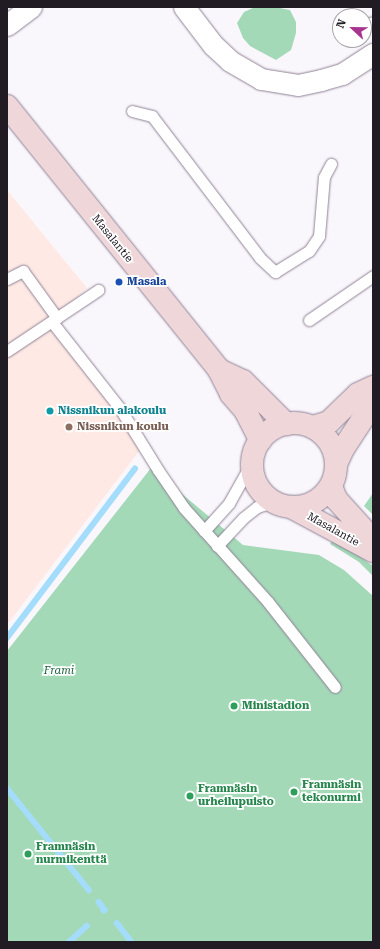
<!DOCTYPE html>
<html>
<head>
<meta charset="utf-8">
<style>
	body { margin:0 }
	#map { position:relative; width:380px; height:949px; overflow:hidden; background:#faf7fc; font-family:"Roboto Serif",serif }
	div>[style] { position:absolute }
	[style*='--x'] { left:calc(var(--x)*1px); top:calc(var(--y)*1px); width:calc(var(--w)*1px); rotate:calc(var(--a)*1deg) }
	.education>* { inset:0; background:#fee9e5 }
	.green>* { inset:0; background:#a4d9b8 }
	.stream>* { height:5.5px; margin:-2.75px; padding:0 2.75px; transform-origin:2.75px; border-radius:2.75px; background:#a4dcfb }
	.roads { filter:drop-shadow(0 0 1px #908297) drop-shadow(0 0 1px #908297) }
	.lane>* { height:11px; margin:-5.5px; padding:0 5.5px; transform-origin:5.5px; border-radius:5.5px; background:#fff }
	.street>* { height:21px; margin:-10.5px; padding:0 10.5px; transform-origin:10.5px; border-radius:10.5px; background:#fff }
	.secondary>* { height:22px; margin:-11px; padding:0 11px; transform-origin:11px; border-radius:11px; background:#efd6d9 }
	.secondary>.ring { margin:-11px; padding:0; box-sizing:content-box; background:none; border:22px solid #efd6d9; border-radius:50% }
	.dots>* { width:11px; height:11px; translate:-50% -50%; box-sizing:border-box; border:2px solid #fff; border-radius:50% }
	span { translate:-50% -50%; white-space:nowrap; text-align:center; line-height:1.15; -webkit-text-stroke:3.5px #fff; paint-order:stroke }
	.street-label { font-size:11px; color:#211b24 }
	.transit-label { font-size:11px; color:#164399; font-weight:700 }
	.left { translate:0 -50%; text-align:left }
	.culture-label { font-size:11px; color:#0d838f; font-weight:700 }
	.education-label { font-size:11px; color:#785e54; font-weight:700 }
	.park-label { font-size:11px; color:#206542; font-style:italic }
	.leisure-label { font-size:11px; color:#27864d; font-weight:700 }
	.frame { position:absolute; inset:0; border:8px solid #211b24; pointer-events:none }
	.north { position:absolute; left:332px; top:8px; width:40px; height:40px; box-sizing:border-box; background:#fff; border:1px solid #a6a4a7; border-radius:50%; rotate:292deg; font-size:11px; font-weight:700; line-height:16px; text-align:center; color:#211b24 }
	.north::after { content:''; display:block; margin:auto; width:14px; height:18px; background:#a7348e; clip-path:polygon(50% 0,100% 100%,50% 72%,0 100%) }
</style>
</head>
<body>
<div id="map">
	<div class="education">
		<div style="clip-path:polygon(7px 190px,87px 288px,52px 322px,143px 446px,7px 625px)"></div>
	</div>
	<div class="green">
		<div style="clip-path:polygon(255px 7px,275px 7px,290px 10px,296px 22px,296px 33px,291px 50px,276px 60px,250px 46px,243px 38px,237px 23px,244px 12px)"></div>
		<div style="clip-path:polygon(151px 468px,243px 545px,319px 555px,344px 570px,373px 596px,373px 942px,7px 942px,7px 651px)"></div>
		<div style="clip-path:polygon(373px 493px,373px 515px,364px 506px)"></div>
		<div style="clip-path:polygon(334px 538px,373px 566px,373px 576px,359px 562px,330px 544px)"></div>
	</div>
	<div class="stream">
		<div style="--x:7;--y:638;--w:212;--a:-52.9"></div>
		<div style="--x:7;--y:788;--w:131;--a:51.2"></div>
		<div style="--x:99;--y:902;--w:10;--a:53"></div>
		<div style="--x:105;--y:910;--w:1;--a:135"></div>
		<div style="--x:117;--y:923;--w:24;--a:52"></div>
		<div style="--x:69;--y:942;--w:24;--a:-42"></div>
	</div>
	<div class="roads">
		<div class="lane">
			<div style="--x:364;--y:25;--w:9;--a:-18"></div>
			<div style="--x:132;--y:111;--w:21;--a:14"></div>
			<div style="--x:152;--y:116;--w:178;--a:52.7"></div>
			<div style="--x:260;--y:258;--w:21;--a:43"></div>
			<div style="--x:275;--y:272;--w:40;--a:-32"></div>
			<div style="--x:309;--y:251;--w:18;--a:-56"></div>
			<div style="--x:319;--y:236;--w:59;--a:-85.2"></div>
			<div style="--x:324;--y:177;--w:15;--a:-62"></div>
			<div style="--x:7;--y:279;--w:18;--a:-27"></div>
			<div style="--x:23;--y:271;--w:58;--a:54.1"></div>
			<div style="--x:309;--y:320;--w:78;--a:-34.5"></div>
			<div style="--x:52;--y:322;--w:108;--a:51.8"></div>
			<div style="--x:119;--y:407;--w:74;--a:58.2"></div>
			<div style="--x:158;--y:470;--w:46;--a:55.6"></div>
			<div style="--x:184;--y:508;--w:126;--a:48.2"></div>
			<div style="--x:268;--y:602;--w:108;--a:51.8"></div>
			<div style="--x:7;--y:351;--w:110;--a:-33.8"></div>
			<div style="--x:204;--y:531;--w:38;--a:-48"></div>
			<div style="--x:229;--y:503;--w:47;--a:-60.7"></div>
			<div style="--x:217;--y:546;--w:38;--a:-47"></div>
			<div style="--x:243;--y:518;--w:18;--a:-38"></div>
			<div style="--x:257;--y:507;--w:16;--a:-18"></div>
		</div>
		<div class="street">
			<div style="--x:184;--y:7;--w:48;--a:52.7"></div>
			<div style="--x:213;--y:45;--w:23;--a:43"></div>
			<div style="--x:230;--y:61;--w:36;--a:30"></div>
			<div style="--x:261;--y:79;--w:37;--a:9"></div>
			<div style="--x:298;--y:85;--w:24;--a:-12"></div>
			<div style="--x:321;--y:80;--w:22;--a:-16"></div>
			<div style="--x:342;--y:74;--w:37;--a:-33"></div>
			<div style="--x:7;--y:25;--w:30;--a:-37"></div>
		</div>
		<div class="secondary">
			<div style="--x:7;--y:106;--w:339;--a:51.2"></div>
			<div style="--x:219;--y:370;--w:27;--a:63"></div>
			<div style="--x:231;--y:394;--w:21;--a:49"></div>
			<div style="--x:245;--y:410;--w:34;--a:63"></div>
			<div style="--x:219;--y:370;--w:26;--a:25"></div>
			<div style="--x:243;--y:381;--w:61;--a:45"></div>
			<div class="ring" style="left:252px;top:423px;width:62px;height:62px"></div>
			<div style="--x:313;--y:427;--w:17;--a:-17"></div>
			<div style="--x:329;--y:422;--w:40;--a:-44"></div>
			<div style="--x:358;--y:394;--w:17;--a:-25"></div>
			<div style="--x:336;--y:464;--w:17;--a:-65"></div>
			<div style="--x:343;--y:449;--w:55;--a:-56.9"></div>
			<div style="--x:331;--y:486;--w:14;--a:69"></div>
			<div style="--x:336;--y:499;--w:55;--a:47.9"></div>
			<div style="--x:293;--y:508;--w:91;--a:28.3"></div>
		</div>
	</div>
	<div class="dots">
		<div style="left:119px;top:282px;background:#1a4fb4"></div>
		<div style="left:50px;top:411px;background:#0f9aa8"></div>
		<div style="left:69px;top:427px;background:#8d6e63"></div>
		<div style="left:234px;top:706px;background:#2e9e5b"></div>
		<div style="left:294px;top:792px;background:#2e9e5b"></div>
		<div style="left:190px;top:796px;background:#2e9e5b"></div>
		<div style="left:28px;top:854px;background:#2e9e5b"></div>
	</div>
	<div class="street-label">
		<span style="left:112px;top:239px;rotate:51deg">Masalantie</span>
		<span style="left:333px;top:530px;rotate:29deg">Masalantie</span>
	</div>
	<div class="transit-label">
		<span class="left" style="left:127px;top:282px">Masala</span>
	</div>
	<div class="culture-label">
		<span class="left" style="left:58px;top:411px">Nissnikun alakoulu</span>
	</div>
	<div class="education-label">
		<span class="left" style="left:77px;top:427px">Nissnikun koulu</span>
	</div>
	<div class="park-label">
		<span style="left:59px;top:671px">Frami</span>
	</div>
	<div class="leisure-label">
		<span class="left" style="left:242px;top:706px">Ministadion</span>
		<span class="left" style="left:302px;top:792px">Framnäsin<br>tekonurmi</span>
		<span class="left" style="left:198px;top:796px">Framnäsin<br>urheilupuisto</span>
		<span class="left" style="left:36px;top:854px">Framnäsin<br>nurmikenttä</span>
	</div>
	<div class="frame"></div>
	<div class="north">N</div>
</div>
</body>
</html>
